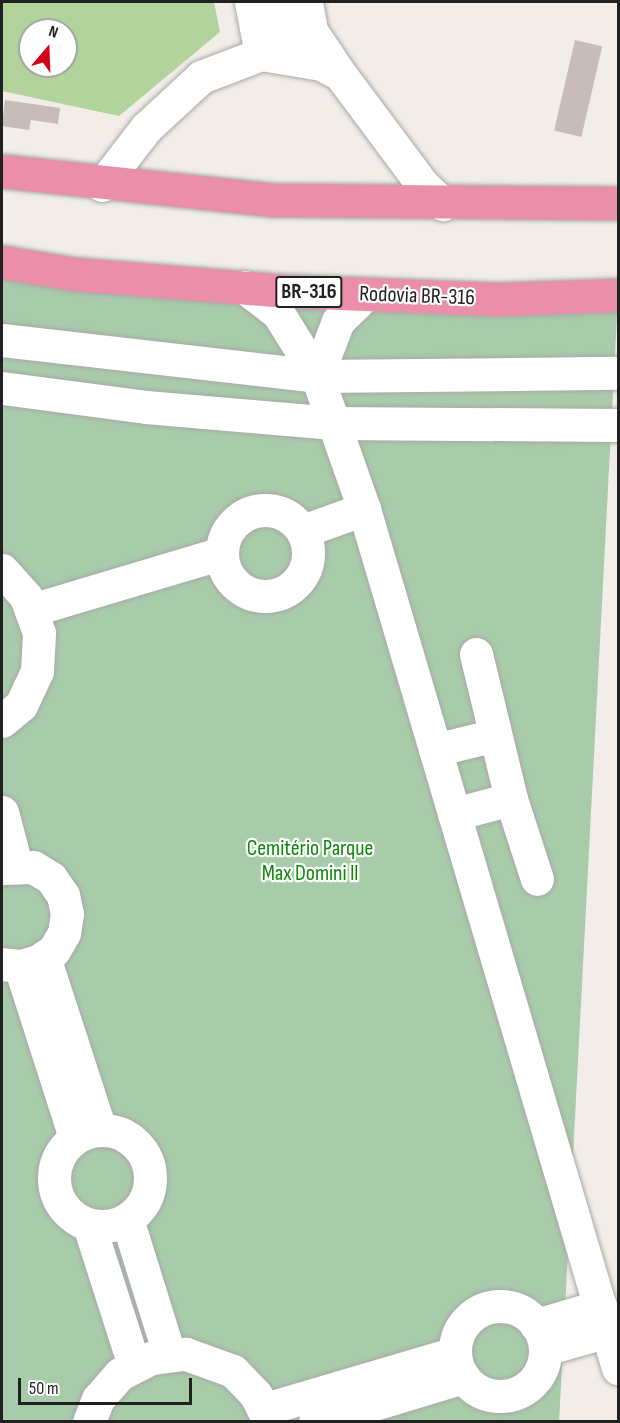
<!DOCTYPE html>
<html>
<head>
<meta charset="utf-8">
<style>
	body { margin:0 }
	#map { position:relative; width:620px; height:1423px; overflow:hidden; background:#f2ede8; font-family:"Sofia Sans Condensed",sans-serif }
	div>[style] { position:absolute }
	[style*='--x'] { left:calc(var(--x)*1px); top:calc(var(--y)*1px); width:calc(var(--w)*1px); rotate:calc(var(--a)*1deg) }
	.forest>* { inset:0; background:#b2d39b }
	.cemetery>* { inset:0; background:#a8cca9; transform-origin:0 0 }
	.building>* { inset:0; background:#c7bcb7; transform-origin:0 0 }
	.roads { filter:drop-shadow(0 0 2px #a8a8a8) drop-shadow(0 0 2px #a8a8a8) }
	.minor>* { height:33px; margin:-16.5px; padding:0 16.5px; transform-origin:16.5px; border-radius:16.5px; background:#fff }
	.minor>.ring { margin:-16.5px; padding:0; box-sizing:content-box; background:none; border:33px solid #fff; border-radius:50% }
	.highway>* { height:33px; margin:-16.5px; padding:0 16.5px; transform-origin:16.5px; border-radius:16.5px; background:#eb8eaa }
	span { translate:-50% -50%; white-space:nowrap; text-align:center; line-height:1.15; -webkit-text-stroke:4.5px #fff; paint-order:stroke }
	.shield-label span { padding:2px 4px; background:#fff; border:2px solid; border-radius:4px; -webkit-text-stroke-width:0 }
	.shield-label { font-size:21px; color:#212121; font-weight:700 }
	.street-label { font-size:22px; color:#212121 }
	.park-label { font-size:22px; color:#0b8807 }
	.frame { position:absolute; inset:0; border:3px solid #212121; pointer-events:none }
	.north { position:absolute; left:18px; top:18px; width:60px; height:60px; box-sizing:border-box; background:#fff; border:2px solid #a6a6a6; border-radius:50%; rotate:19deg; font-size:16px; font-weight:700; line-height:24px; text-align:center; color:#212121 }
	.north::after { content:''; display:block; margin:auto; width:21px; height:27px; background:#d30018; clip-path:polygon(50% 0,100% 100%,50% 72%,0 100%) }
	.scale { position:absolute; left:18px; top:1378px; width:174px; height:27px; box-sizing:border-box; border:3px solid #212121; border-top:0; padding-left:8px; font-size:18px; line-height:21px; white-space:nowrap; color:#212121; -webkit-text-stroke:4px #fff; paint-order:stroke }
</style>
</head>
<body>
<div id="map">
	<div class="forest">
		<div style="clip-path:polygon(evenodd,2px 2px,214px 2px,220px 32px,119px 116px,2px 91px,2px 2px,30px 30px,66px 30px,66px 66px,30px 66px,30px 30px)"></div>
	</div>
	<div class="cemetery">
		<div style="left:2px;top:262px;width:617px;height:1159px;rotate:3deg"></div>
	</div>
	<div class="building">
		<div style="left:575px;top:40px;width:28px;height:93px;rotate:13deg"></div>
		<div style="clip-path:polygon(5px 100px,60px 108px,58px 124px,31px 120px,29px 130px,2px 126px)"></div>
	</div>
	<div class="roads">
		<div class="minor">
			<div style="--x:251;--y:2;--w:53;--a:79.1"></div>
			<div style="--x:279;--y:2;--w:56;--a:80.7"></div>
			<div style="--x:306;--y:2;--w:29;--a:80"></div>
			<div style="--x:311;--y:31;--w:52;--a:56"></div>
			<div style="--x:102;--y:185;--w:72;--a:-52.3"></div>
			<div style="--x:146;--y:128;--w:75;--a:-42.8"></div>
			<div style="--x:201;--y:77;--w:64;--a:-21"></div>
			<div style="--x:261;--y:54;--w:61;--a:9.5"></div>
			<div style="--x:321;--y:64;--w:21;--a:28"></div>
			<div style="--x:340;--y:74;--w:137;--a:53.3"></div>
			<div style="--x:422;--y:184;--w:29;--a:44"></div>
			<div style="--x:244;--y:287;--w:43;--a:37.4"></div>
			<div style="--x:278;--y:313;--w:74;--a:58.2"></div>
			<div style="--x:366;--y:294;--w:39;--a:136"></div>
			<div style="--x:338;--y:321;--w:59;--a:110.9"></div>
			<div style="--x:317;--y:376;--w:141;--a:70.5"></div>
			<div style="--x:364;--y:509;--w:896;--a:73.53"></div>
			<div style="--x:2;--y:340;--w:317;--a:6.5"></div>
			<div style="--x:317;--y:376;--w:301;--a:-0.6"></div>
			<div style="--x:2;--y:388;--w:145;--a:7.5"></div>
			<div style="--x:146;--y:407;--w:188;--a:4.9"></div>
			<div style="--x:333;--y:423;--w:285;--a:0.4"></div>
			<div class="ring" style="left:222px;top:510px;width:53px;height:53px"></div>
			<div style="--x:303;--y:531;--w:65;--a:-19.8"></div>
			<div style="--x:2;--y:570;--w:36;--a:48"></div>
			<div style="--x:26;--y:597;--w:38;--a:70"></div>
			<div style="--x:39;--y:633;--w:38;--a:93"></div>
			<div style="--x:37;--y:671;--w:38;--a:115"></div>
			<div style="--x:21;--y:705;--w:25;--a:140"></div>
			<div style="--x:31;--y:610;--w:199;--a:-16.6"></div>
			<div style="--x:476;--y:654;--w:149;--a:76.4"></div>
			<div style="--x:511;--y:799;--w:84;--a:72"></div>
			<div style="--x:435;--y:750;--w:62;--a:-14"></div>
			<div style="--x:2;--y:812;--w:55;--a:75.2"></div>
			<div style="--x:454;--y:814;--w:59;--a:-14.7"></div>
			<div style="--x:2;--y:868;--w:31;--a:-2"></div>
			<div style="--x:33;--y:867;--w:21;--a:31"></div>
			<div style="--x:51;--y:878;--w:21;--a:55"></div>
			<div style="--x:63;--y:895;--w:19;--a:78"></div>
			<div style="--x:67;--y:914;--w:19;--a:99"></div>
			<div style="--x:64;--y:933;--w:20;--a:120"></div>
			<div style="--x:54;--y:950;--w:19;--a:145"></div>
			<div style="--x:38;--y:961;--w:19;--a:164"></div>
			<div style="--x:20;--y:966;--w:18;--a:-174"></div>
			<div style="--x:44;--y:957;--w:181;--a:72"></div>
			<div style="--x:20;--y:966;--w:180;--a:72.2"></div>
			<div class="ring" style="left:54px;top:1130px;width:63px;height:63px"></div>
			<div style="--x:127;--y:1219;--w:141;--a:72.7"></div>
			<div style="--x:89;--y:1225;--w:147;--a:72.2"></div>
			<div class="ring" style="left:455px;top:1306px;width:57px;height:57px"></div>
			<div style="--x:536;--y:1325;--w:67;--a:-16.5"></div>
			<div style="--x:545;--y:1349;--w:65;--a:-16.2"></div>
			<div style="--x:265;--y:1409;--w:198;--a:-16.4"></div>
			<div style="--x:89;--y:1422;--w:25;--a:-69"></div>
			<div style="--x:98;--y:1399;--w:33;--a:-49"></div>
			<div style="--x:120;--y:1374;--w:35;--a:-27"></div>
			<div style="--x:151;--y:1358;--w:35;--a:-7"></div>
			<div style="--x:186;--y:1354;--w:50;--a:19.9"></div>
			<div style="--x:233;--y:1371;--w:33;--a:46"></div>
			<div style="--x:256;--y:1395;--w:30;--a:64"></div>
			<div style="--x:315;--y:1422;--w:155;--a:-16.9"></div>
		</div>
		<div class="highway">
			<div style="--x:2;--y:171;--w:272;--a:6.1"></div>
			<div style="--x:272;--y:200;--w:346;--a:0.5"></div>
			<div style="--x:2;--y:262;--w:73;--a:9.5"></div>
			<div style="--x:74;--y:274;--w:214;--a:4.6"></div>
			<div style="--x:287;--y:291;--w:213;--a:2.2"></div>
			<div style="--x:500;--y:299;--w:118;--a:-1.9"></div>
		</div>
	</div>
	<div class="shield-label">
		<span style="left:309px;top:292px">BR-316</span>
	</div>
	<div class="street-label">
		<span style="left:417px;top:296px;rotate:2deg">Rodovia BR-316</span>
	</div>
	<div class="park-label">
		<span style="left:310px;top:861px">Cemitério Parque<br>Max Domini ll</span>
	</div>
	<div class="frame"></div>
	<div class="north">N</div>
	<div class="scale">50 m</div>
</div>
</body>
</html>
